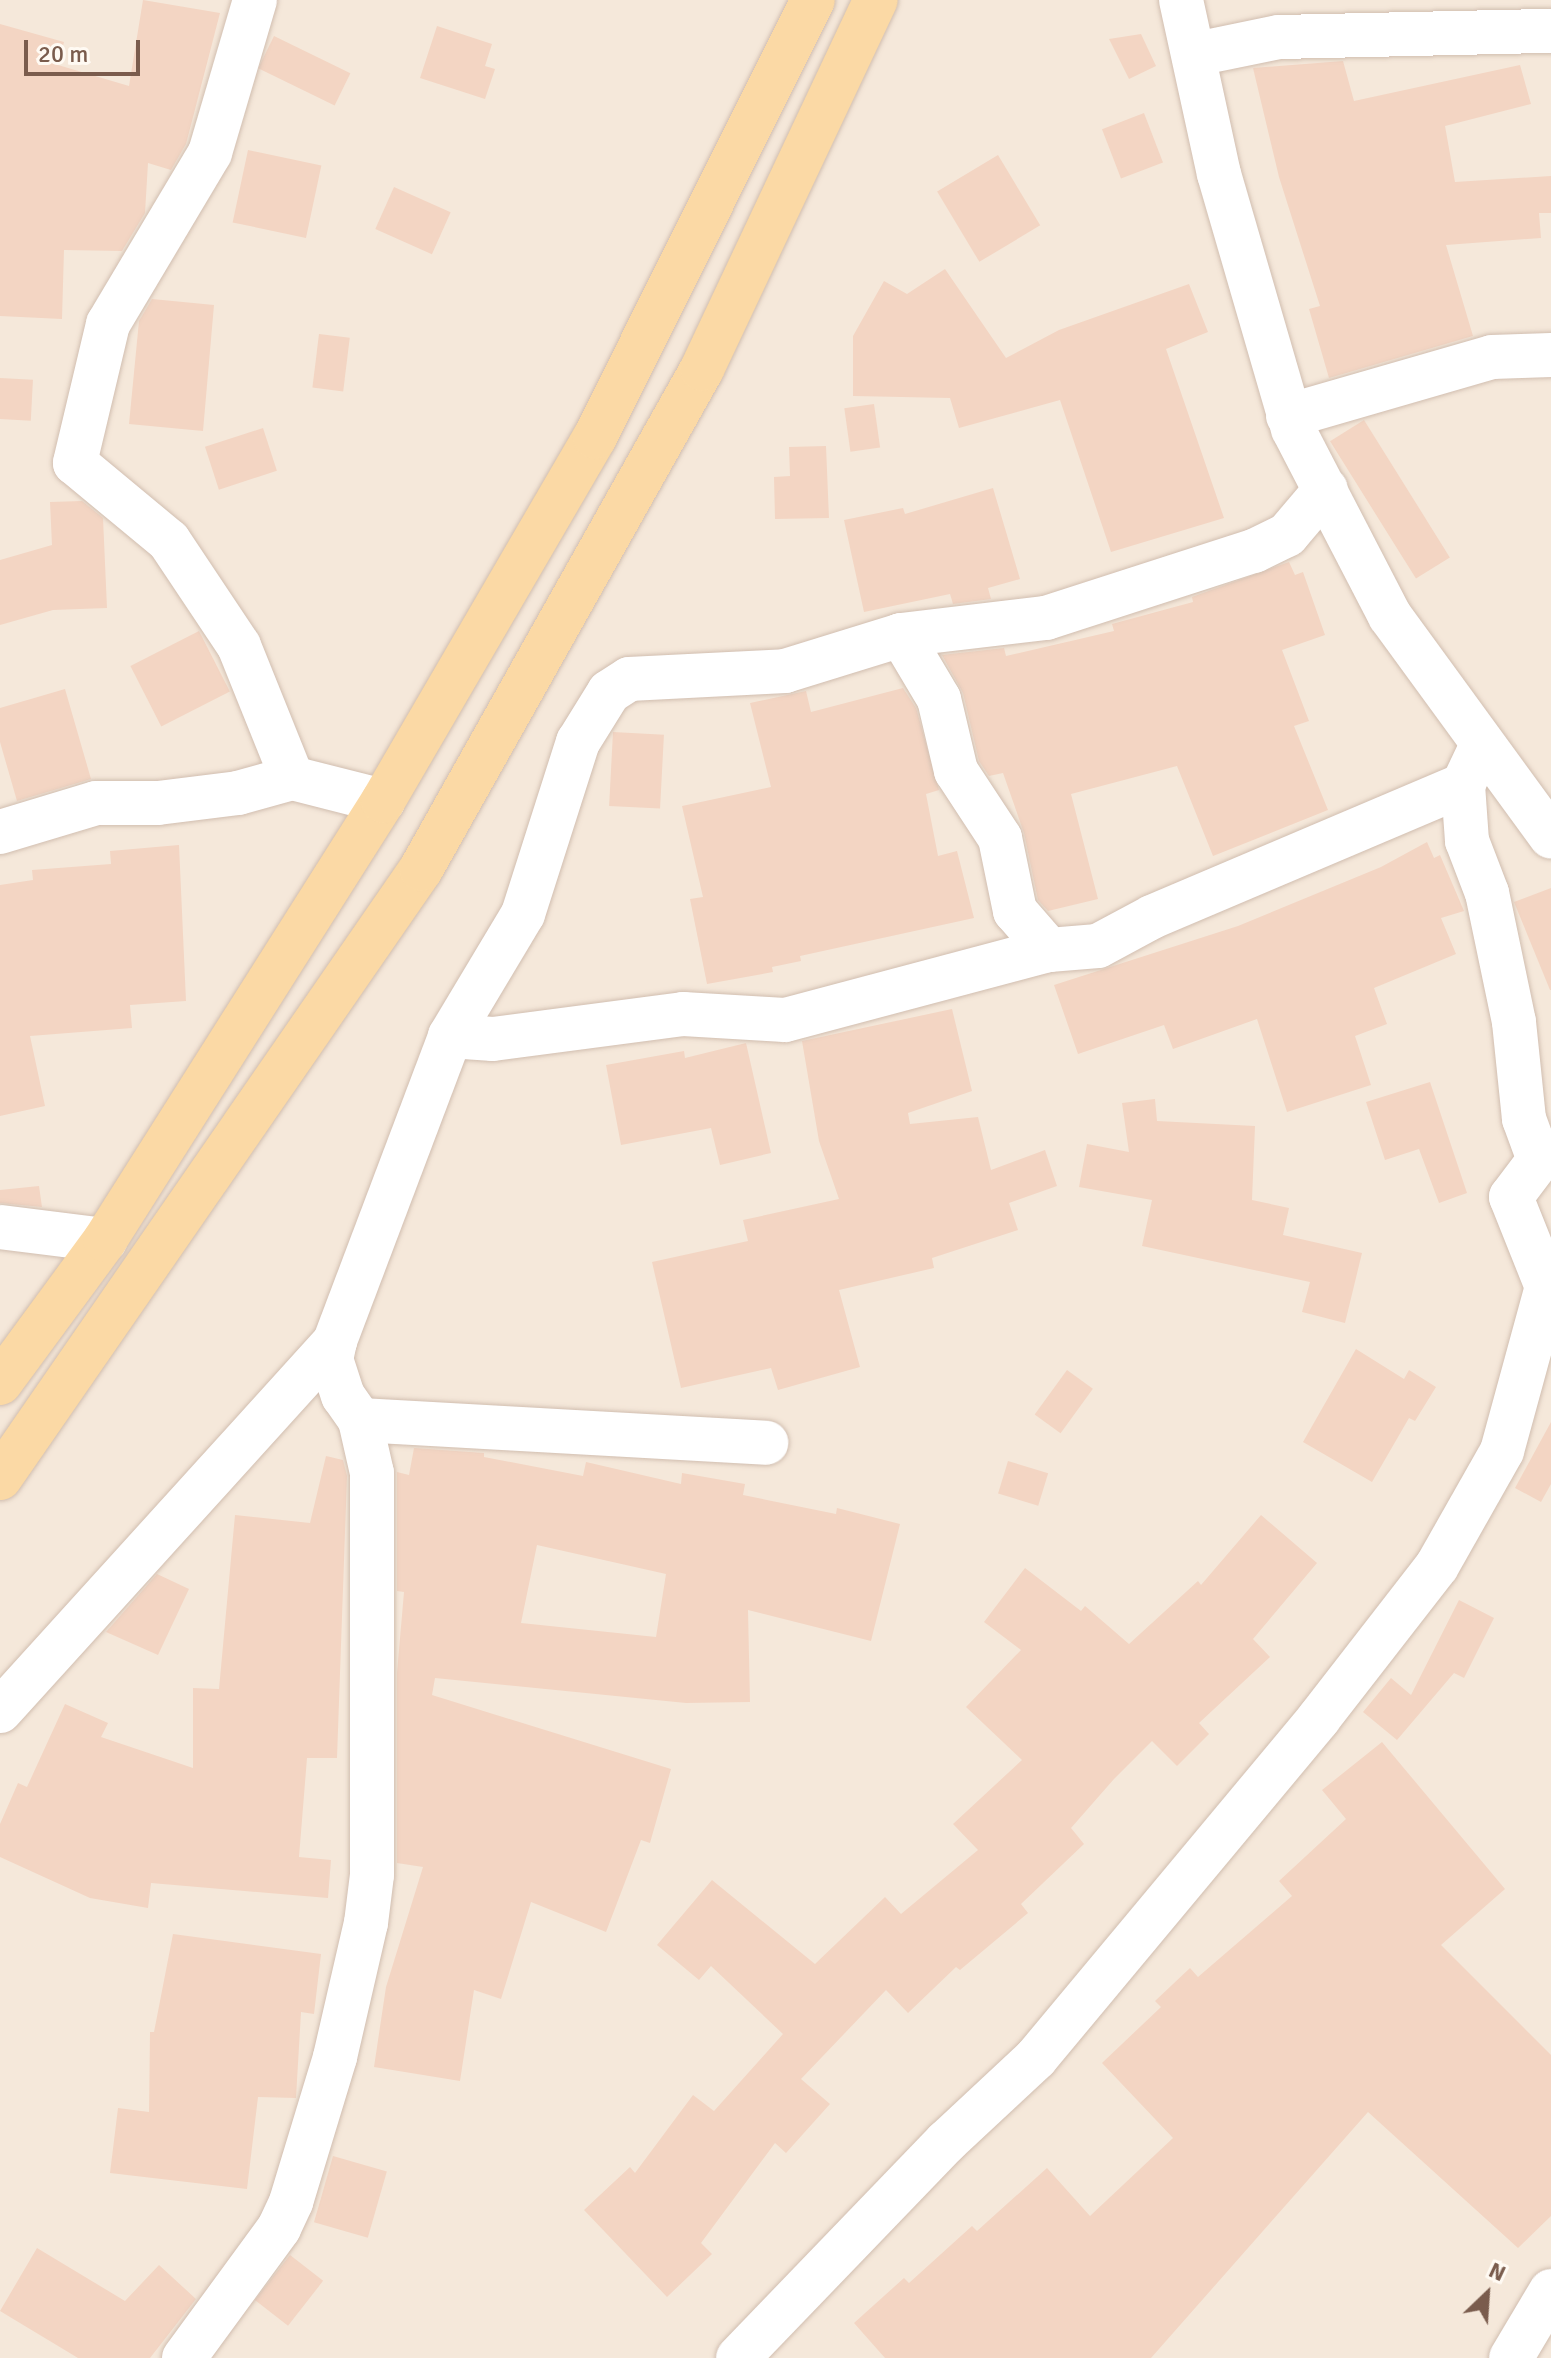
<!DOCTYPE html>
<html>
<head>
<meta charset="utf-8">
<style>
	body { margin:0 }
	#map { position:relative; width:1551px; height:2358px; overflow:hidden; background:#fdf6ec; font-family:Signika,sans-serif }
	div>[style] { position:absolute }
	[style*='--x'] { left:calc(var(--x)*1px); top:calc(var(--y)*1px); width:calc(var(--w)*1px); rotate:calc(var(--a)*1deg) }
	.residential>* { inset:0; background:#f5e8da; transform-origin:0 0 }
	.building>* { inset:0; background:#f3d5c3; transform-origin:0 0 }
	.roads { filter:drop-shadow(0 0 2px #d1beb0) drop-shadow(0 0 2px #d1beb0) }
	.minor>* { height:44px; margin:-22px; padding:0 22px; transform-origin:22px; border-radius:22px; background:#fff }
	.major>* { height:44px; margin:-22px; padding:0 22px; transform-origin:22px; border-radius:22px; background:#fbd9a5 }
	span { translate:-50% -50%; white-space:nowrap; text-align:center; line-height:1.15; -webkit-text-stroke:8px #fffaf3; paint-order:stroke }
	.north { position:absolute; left:1447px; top:2254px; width:80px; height:80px; -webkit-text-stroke:6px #fffaf3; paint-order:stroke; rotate:25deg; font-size:22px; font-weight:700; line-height:32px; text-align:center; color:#7a5c4d }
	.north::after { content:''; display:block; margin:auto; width:28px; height:36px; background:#7a5c4d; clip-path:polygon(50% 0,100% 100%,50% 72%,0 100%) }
	.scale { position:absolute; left:24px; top:40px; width:116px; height:36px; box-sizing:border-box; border:4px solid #7a5c4d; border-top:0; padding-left:10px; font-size:24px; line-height:28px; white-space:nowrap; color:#7a5c4d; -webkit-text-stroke:6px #fffaf3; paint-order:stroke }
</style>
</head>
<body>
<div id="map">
	<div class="residential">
		<div style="left:0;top:0;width:1551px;height:2358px"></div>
	</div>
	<div class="building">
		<div style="clip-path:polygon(143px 0,220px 13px,186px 144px,171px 170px,148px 163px,145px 213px,122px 251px,64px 250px,62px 319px,0 316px,0 24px,64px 42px,58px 65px,129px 86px)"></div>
		<div style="clip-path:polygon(437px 26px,492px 44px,485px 66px,495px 69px,485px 99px,420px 78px)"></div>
		<div style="clip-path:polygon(1141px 34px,1156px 66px,1129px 79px,1109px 39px)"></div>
		<div style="left:274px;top:36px;width:85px;height:36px;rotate:26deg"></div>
		<div style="clip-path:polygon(1343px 61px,1354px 101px,1520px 65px,1531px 104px,1445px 126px,1455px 182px,1551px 176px,1551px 213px,1539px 213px,1541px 238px,1446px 245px,1473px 336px,1329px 378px,1309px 309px,1320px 306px,1279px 177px,1253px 68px)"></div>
		<div style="left:1144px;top:113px;width:53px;height:45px;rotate:69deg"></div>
		<div style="left:248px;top:150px;width:75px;height:74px;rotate:12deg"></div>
		<div style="left:998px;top:155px;width:82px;height:71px;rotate:59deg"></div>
		<div style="left:394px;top:187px;width:62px;height:46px;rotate:24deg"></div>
		<div style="clip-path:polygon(945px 269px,1006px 358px,1059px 330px,1189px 284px,1208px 332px,1166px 349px,1224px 518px,1111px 552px,1060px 400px,959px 428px,950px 398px,853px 396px,853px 336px,884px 281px,907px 294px)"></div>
		<div style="clip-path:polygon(152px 299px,214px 305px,203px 431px,129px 424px,139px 321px)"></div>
		<div style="left:319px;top:334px;width:31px;height:54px;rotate:7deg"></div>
		<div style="left:0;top:378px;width:33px;height:41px;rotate:3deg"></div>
		<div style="left:874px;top:404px;width:44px;height:30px;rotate:82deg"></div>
		<div style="left:1364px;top:420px;width:162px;height:40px;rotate:58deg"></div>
		<div style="left:263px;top:428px;width:45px;height:61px;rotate:72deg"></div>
		<div style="clip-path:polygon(826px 446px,829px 518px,775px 519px,774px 477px,790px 476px,789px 447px)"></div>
		<div style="clip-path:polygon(993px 488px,1020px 579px,988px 588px,991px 599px,953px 604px,950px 594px,864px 612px,844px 520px,903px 508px,905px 514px)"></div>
		<div style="clip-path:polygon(82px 501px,103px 518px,107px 608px,53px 610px,0 625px,0 560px,52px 545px,50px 502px)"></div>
		<div style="clip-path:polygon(1289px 562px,1295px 575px,1303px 572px,1325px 635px,1282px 650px,1309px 721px,1294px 726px,1328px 810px,1213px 856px,1177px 766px,1071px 794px,1098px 899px,1048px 911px,1038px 900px,1024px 833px,1003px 773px,989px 776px,979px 761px,963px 693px,942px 655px,1004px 648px,1006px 656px,1114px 631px,1112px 624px,1193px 602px,1192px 597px)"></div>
		<div style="left:199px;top:631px;width:68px;height:77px;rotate:63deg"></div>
		<div style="clip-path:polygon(903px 688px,916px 708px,939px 790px,926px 794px,938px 856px,957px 851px,974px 918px,800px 956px,801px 961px,772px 967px,773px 972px,707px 984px,690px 899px,703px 897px,682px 806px,771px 787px,750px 703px,806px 691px,811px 712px)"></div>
		<div style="clip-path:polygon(65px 689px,91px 779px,17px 801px,0 742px,0 708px)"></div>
		<div style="left:613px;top:732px;width:51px;height:74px;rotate:3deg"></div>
		<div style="clip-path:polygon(1427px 842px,1434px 858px,1440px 855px,1464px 911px,1441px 918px,1456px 954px,1374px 988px,1387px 1024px,1355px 1036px,1371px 1085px,1287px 1112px,1257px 1019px,1173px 1049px,1164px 1025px,1078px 1054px,1054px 985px,1238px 926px,1381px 867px)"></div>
		<div style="clip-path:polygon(179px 845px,186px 1001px,130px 1005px,132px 1028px,30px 1036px,45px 1106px,0 1116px,0 885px,33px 880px,32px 870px,111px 864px,110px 851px)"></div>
		<div style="clip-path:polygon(1551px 888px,1551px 990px,1550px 990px,1514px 902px)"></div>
		<div style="clip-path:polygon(952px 1009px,972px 1091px,908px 1113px,910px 1124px,978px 1117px,991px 1170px,1045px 1150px,1057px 1186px,1009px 1203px,1018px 1230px,932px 1258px,934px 1268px,839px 1290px,860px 1367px,778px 1390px,771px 1368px,681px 1388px,652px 1262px,748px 1241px,743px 1220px,839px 1199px,819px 1141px,802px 1041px)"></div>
		<div style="clip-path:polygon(746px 1043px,771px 1153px,720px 1165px,711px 1128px,621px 1145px,606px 1065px,684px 1051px,685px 1058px)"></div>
		<div style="clip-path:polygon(1430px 1082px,1467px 1193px,1439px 1203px,1419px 1149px,1385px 1160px,1366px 1102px)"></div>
		<div style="clip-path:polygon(1155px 1099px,1157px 1121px,1255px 1126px,1252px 1200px,1289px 1208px,1283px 1235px,1362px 1253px,1345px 1323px,1302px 1312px,1310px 1282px,1142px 1246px,1152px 1200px,1079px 1187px,1087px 1144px,1129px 1152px,1122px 1103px)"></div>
		<div style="clip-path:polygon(39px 1186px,42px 1207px,0 1203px,0 1190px)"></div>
		<div style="clip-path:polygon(1356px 1349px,1404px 1379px,1409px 1370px,1436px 1387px,1415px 1421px,1409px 1418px,1372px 1482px,1303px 1442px)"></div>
		<div style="left:1067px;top:1370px;width:32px;height:55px;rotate:36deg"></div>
		<div style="clip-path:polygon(1551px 1422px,1551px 1484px,1541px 1502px,1515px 1488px)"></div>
		<div style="clip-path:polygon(evenodd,414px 1448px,484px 1453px,484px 1457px,583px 1476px,586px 1462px,681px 1484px,682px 1473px,745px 1484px,743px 1495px,836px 1514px,837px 1508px,900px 1524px,871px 1641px,748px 1610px,750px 1702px,686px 1703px,435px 1678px,432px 1695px,671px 1769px,650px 1843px,641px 1840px,606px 1932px,531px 1902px,501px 1999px,474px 1990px,460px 2081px,374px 2067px,386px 1987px,423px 1867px,397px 1863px,397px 1673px,404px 1592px,397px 1591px,397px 1472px,409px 1475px,414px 1448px,537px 1545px,666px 1574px,656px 1637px,521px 1623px,537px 1545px)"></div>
		<div style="clip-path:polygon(326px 1456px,343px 1460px,347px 1476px,337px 1758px,307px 1758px,299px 1857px,331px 1860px,328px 1898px,151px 1883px,148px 1908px,90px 1898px,0 1857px,0 1824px,18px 1783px,27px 1787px,65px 1704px,108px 1723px,101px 1737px,193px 1768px,193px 1688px,219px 1689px,235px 1515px,310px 1523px)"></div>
		<div style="left:1008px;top:1461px;width:42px;height:34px;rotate:17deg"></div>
		<div style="clip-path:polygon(1261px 1515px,1317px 1563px,1253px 1639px,1270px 1657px,1199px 1723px,1209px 1734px,1177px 1766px,1152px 1741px,1114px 1779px,1071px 1828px,1084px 1844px,1021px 1904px,1028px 1913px,960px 1970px,956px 1967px,908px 2013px,886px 1990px,801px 2079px,830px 2104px,786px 2153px,775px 2143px,701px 2243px,712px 2254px,667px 2297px,584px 2210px,630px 2167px,635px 2173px,693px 2095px,714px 2111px,783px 2034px,711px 1966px,699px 1980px,657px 1945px,712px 1880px,815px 1964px,885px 1897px,901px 1914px,978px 1850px,953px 1824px,1022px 1760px,966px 1707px,1021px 1650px,984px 1622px,1025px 1568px,1081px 1611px,1085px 1606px,1129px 1644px,1198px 1581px,1201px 1585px)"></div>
		<div style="clip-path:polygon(157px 1574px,189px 1589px,158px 1655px,106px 1632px)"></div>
		<div style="clip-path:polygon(1459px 1600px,1494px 1618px,1464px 1678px,1454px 1673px,1397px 1740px,1363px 1712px,1391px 1678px,1411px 1695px)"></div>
		<div style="clip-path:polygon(1382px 1742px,1505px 1889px,1441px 1945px,1551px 2055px,1551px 2216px,1518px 2248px,1368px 2112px,1151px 2358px,885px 2358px,854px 2323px,904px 2278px,909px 2283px,972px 2226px,977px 2231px,1047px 2168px,1090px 2216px,1173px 2138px,1102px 2063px,1161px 2007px,1155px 2001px,1190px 1968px,1198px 1977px,1292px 1896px,1279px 1881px,1346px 1819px,1322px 1790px)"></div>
		<div style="clip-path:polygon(173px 1934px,321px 1954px,314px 2014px,301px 2012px,296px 2098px,258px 2097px,247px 2189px,110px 2173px,118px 2108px,149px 2112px,150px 2032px,154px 2032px)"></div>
		<div style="left:333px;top:2156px;width:56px;height:69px;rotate:16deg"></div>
		<div style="clip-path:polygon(37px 2248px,125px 2301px,159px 2265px,196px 2299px,150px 2358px,78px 2358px,0 2311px)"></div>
		<div style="left:290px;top:2255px;width:42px;height:57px;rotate:38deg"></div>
	</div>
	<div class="roads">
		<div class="minor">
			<div style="--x:255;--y:0;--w:159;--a:106.4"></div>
			<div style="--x:210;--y:153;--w:199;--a:120.8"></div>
			<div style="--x:108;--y:324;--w:143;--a:103.4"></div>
			<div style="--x:75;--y:463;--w:122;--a:39.7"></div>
			<div style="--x:169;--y:541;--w:126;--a:56.3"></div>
			<div style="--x:239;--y:646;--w:142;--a:68.1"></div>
			<div style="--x:1181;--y:0;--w:178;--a:77.7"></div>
			<div style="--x:1219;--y:174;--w:266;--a:73.8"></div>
			<div style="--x:1293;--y:429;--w:211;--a:62.6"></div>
			<div style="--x:1390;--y:616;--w:273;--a:53.9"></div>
			<div style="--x:1196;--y:54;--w:85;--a:-11.6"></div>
			<div style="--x:1279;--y:37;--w:272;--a:-1.3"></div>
			<div style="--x:1288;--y:416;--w:212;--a:-16.1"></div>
			<div style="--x:1492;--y:357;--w:59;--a:-1.9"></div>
			<div style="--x:901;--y:635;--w:74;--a:59.3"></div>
			<div style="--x:939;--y:699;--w:74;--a:76.7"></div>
			<div style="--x:956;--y:771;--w:80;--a:56.7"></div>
			<div style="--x:1000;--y:838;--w:75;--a:78.4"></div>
			<div style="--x:1015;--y:911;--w:52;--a:48.9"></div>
			<div style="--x:1049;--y:950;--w:49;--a:-4.7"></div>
			<div style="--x:1098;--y:946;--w:61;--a:-28.2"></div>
			<div style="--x:1152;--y:917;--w:338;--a:-23"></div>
			<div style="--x:0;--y:832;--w:100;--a:-16.8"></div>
			<div style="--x:96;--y:803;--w:62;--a:0"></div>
			<div style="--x:158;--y:803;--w:81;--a:-7.1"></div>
			<div style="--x:238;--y:793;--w:56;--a:-15.5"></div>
			<div style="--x:292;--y:778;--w:94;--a:14.2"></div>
			<div style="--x:450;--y:1036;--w:43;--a:4"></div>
			<div style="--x:493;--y:1039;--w:192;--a:-7.5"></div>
			<div style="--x:683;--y:1014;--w:102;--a:3.4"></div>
			<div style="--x:785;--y:1020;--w:273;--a:-14.9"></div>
			<div style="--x:0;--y:1227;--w:106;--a:7.1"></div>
			<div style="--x:360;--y:1420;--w:407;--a:3.2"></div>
			<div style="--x:0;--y:1711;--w:499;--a:-47.8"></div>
			<div style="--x:184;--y:2358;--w:161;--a:-53.8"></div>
			<div style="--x:279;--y:2228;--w:29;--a:-65"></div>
			<div style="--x:291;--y:2202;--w:152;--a:-73.1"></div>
			<div style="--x:335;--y:2057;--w:138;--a:-77"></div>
			<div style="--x:366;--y:1923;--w:48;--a:-82.9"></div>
			<div style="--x:372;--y:1875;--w:402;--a:-90"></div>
			<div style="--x:372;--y:1473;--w:54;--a:-102.8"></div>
			<div style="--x:360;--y:1420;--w:29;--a:-125"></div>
			<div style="--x:343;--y:1396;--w:38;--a:-108"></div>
			<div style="--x:331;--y:1360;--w:19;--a:-78"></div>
			<div style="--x:335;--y:1341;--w:326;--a:-69.3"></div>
			<div style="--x:450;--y:1036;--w:142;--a:-59.1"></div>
			<div style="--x:523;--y:914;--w:181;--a:-72.3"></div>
			<div style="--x:578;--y:742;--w:59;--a:-58.2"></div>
			<div style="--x:609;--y:692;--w:24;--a:-33"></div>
			<div style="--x:629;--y:679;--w:156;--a:-2.9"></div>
			<div style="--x:785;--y:671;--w:121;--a:-17.2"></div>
			<div style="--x:901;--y:635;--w:146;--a:-6.7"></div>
			<div style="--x:1046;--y:618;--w:219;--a:-17.9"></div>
			<div style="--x:1254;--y:551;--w:37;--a:-26"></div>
			<div style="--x:1287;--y:535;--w:60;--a:-49.7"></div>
			<div style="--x:738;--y:2358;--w:300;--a:-46.1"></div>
			<div style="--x:946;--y:2142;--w:123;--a:-43"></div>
			<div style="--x:1036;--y:2058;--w:442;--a:-50.2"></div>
			<div style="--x:1319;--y:1718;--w:192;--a:-52.2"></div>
			<div style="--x:1437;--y:1566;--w:132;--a:-60.5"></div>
			<div style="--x:1502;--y:1451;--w:170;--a:-74.7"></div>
			<div style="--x:1547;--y:1287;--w:97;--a:-111.8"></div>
			<div style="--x:1511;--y:1197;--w:46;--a:-52.9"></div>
			<div style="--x:1539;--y:1160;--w:44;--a:-110.1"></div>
			<div style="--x:1524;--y:1119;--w:98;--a:-95.9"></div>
			<div style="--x:1514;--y:1022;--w:132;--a:-101.8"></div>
			<div style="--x:1487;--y:893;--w:56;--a:-111"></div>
			<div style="--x:1467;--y:841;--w:56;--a:-94.1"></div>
			<div style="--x:1463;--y:785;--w:44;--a:-64.6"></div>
			<div style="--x:1511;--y:2358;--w:78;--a:-59.2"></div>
		</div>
		<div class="major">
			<div style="--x:0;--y:1383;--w:177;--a:-53.7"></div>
			<div style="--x:105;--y:1240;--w:520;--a:-57.66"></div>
			<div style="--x:383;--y:801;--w:421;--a:-59.8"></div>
			<div style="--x:595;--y:437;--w:488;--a:-63.5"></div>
			<div style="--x:0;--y:1478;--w:740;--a:-55.34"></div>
			<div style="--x:421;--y:869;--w:574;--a:-60.66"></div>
			<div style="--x:702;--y:369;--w:408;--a:-64.8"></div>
		</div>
	</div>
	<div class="north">N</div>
	<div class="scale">20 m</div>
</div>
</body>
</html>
